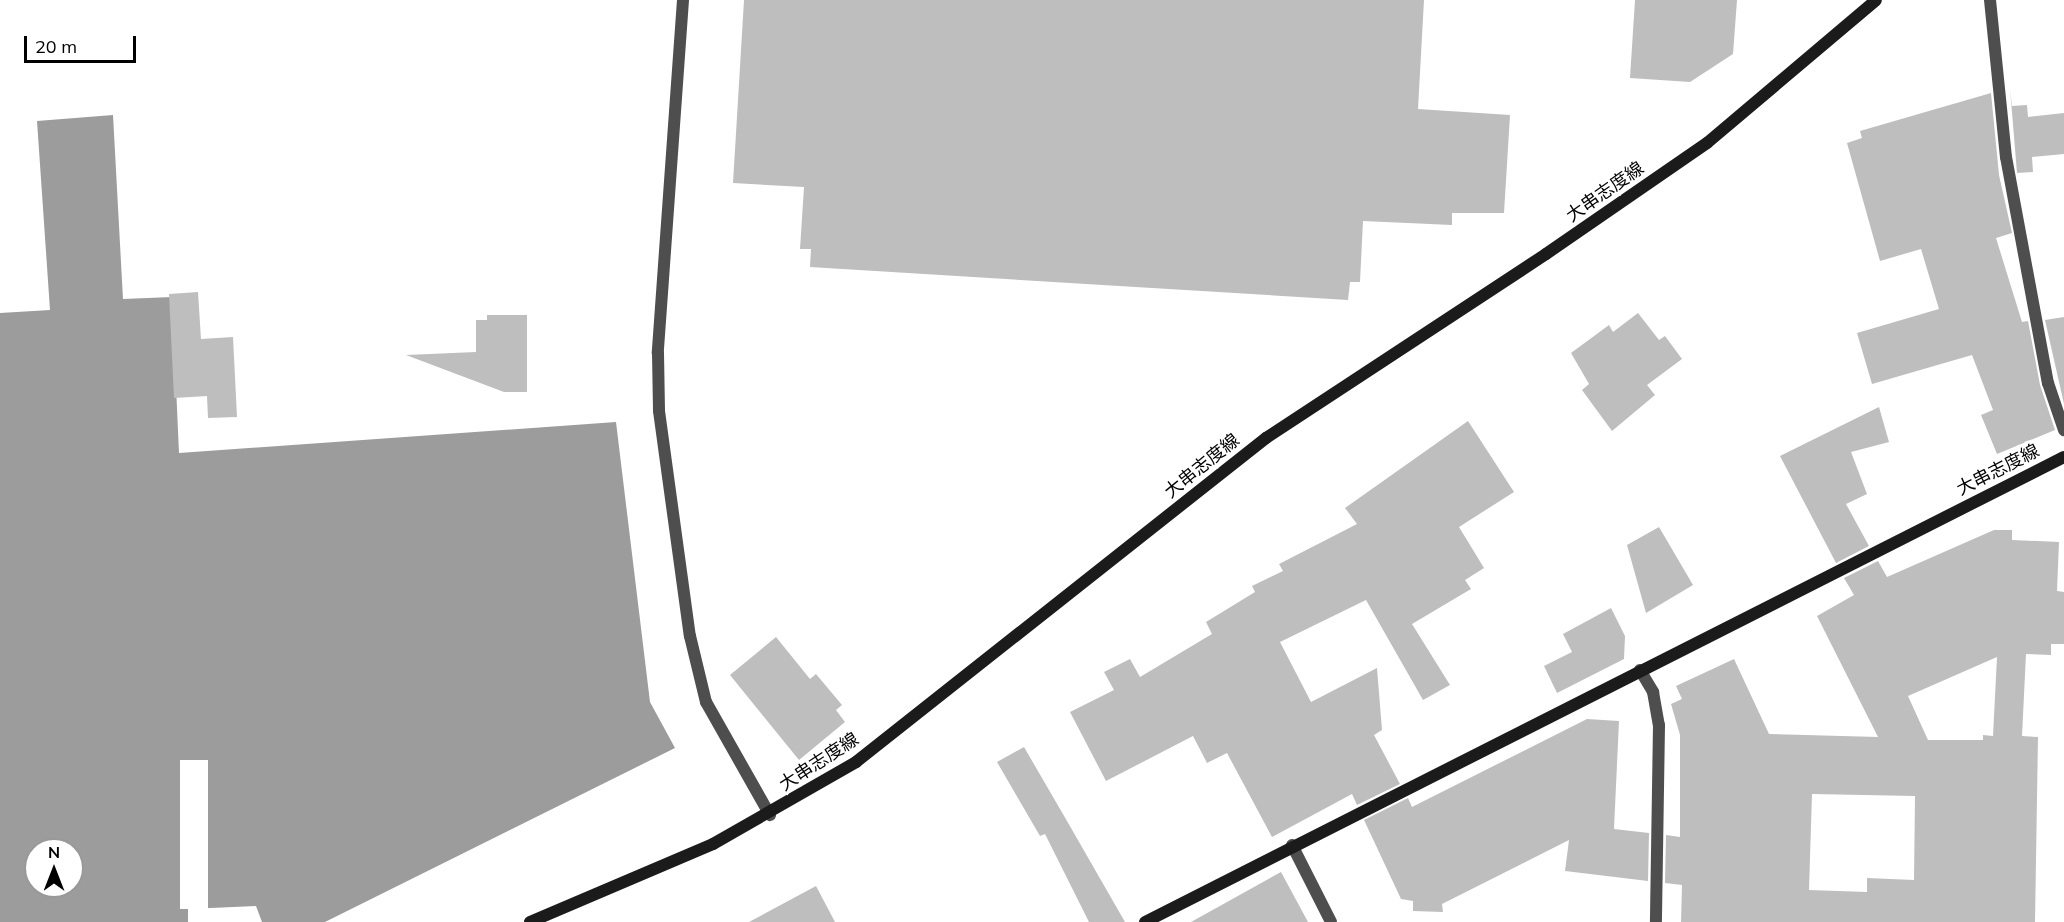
<!DOCTYPE html>
<html>
<head>
<meta charset="utf-8">
<style>
	body { margin:0 }
	#map { position:relative; width:2064px; height:922px; overflow:hidden; background:#fff; font-family:Mulish,"Noto Sans JP",sans-serif }
	div>[style] { position:absolute }
	[style*='--x'] { left:calc(var(--x)*1px); top:calc(var(--y)*1px); width:calc(var(--w)*1px); rotate:calc(var(--a)*1deg) }
	.water>* { inset:0; background:#9c9c9c }
	.pier>* { inset:0; background:#fff; transform-origin:0 0 }
	.building>* { inset:0; background:#bebebe }
	.minor>* { height:12px; margin:-6px; padding:0 6px; transform-origin:6px; border-radius:6px; background:#4e4e4e }
	.tertiary>* { height:12px; margin:-6px; padding:0 6px; transform-origin:6px; border-radius:6px; background:#4e4e4e }
	.secondary>* { height:12px; margin:-6px; padding:0 6px; transform-origin:6px; border-radius:6px; background:#1b1b1b }
	span { translate:-50% -50%; white-space:nowrap; text-align:center; line-height:1.15; -webkit-text-stroke:6px #fff; paint-order:stroke }
	.street-label { font-size:18px; color:#000 }
	.north { position:absolute; left:24px; top:838px; width:60px; height:60px; box-sizing:border-box; background:#fff; border:2px solid #999; border-radius:50%; rotate:0deg; font-size:16px; font-weight:700; line-height:24px; text-align:center; color:#000 }
	.north::after { content:''; display:block; margin:auto; width:21px; height:27px; background:#000; clip-path:polygon(50% 0,100% 100%,50% 72%,0 100%) }
	.scale { position:absolute; left:24px; top:36px; width:112px; height:27px; box-sizing:border-box; border:3px solid #000; border-top:0; padding-left:8px; font-size:18px; line-height:21px; white-space:nowrap; color:#000; -webkit-text-stroke:4px #fff; paint-order:stroke }
</style>
</head>
<body>
<div id="map">
	<div class="water">
		<div style="clip-path:polygon(evenodd,113px 115px,123px 299px,172px 297px,179px 453px,616px 422px,650px 702px,675px 748px,325px 922px,262px 922px,256px 906px,188px 909px,188px 922px,0 922px,0 313px,50px 310px,37px 121px,113px 115px,36px 850px,72px 850px,72px 886px,36px 886px,36px 850px)"></div>
	</div>
	<div class="pier">
		<div style="left:180px;top:760px;width:28px;height:149px"></div>
	</div>
	<div class="building">
		<div style="clip-path:polygon(744px 0,1424px 0,1418px 109px,1510px 115px,1504px 213px,1452px 213px,1452px 225px,1363px 221px,1360px 282px,1350px 282px,1348px 300px,810px 267px,811px 249px,800px 249px,804px 187px,733px 183px)"></div>
		<div style="clip-path:polygon(1635px 0,1737px 0,1733px 54px,1690px 82px,1630px 78px)"></div>
		<div style="clip-path:polygon(2010px 88px,2012px 106px,2027px 105px,2028px 117px,2064px 113px,2064px 154px,2032px 157px,2033px 172px,2017px 173px)"></div>
		<div style="clip-path:polygon(1991px 93px,1999px 175px,2012px 233px,1996px 238px,2022px 322px,2028px 321px,2040px 385px,2055px 430px,1997px 454px,1981px 415px,1993px 410px,1972px 355px,1872px 384px,1857px 333px,1939px 309px,1921px 249px,1880px 261px,1847px 143px,1862px 138px,1860px 131px)"></div>
		<div style="clip-path:polygon(198px 292px,201px 339px,233px 337px,237px 417px,208px 418px,207px 396px,174px 398px,169px 294px)"></div>
		<div style="clip-path:polygon(1638px 313px,1659px 340px,1665px 336px,1682px 359px,1647px 385px,1655px 395px,1612px 431px,1582px 390px,1589px 384px,1571px 353px,1609px 325px,1613px 332px)"></div>
		<div style="clip-path:polygon(487px 315px,527px 315px,527px 392px,504px 392px,406px 355px,476px 352px,476px 320px,487px 320px)"></div>
		<div style="clip-path:polygon(2064px 317px,2064px 404px,2045px 320px)"></div>
		<div style="clip-path:polygon(1879px 407px,1889px 442px,1851px 452px,1867px 494px,1846px 504px,1869px 546px,1836px 563px,1780px 456px)"></div>
		<div style="clip-path:polygon(1468px 421px,1514px 492px,1459px 527px,1484px 568px,1465px 580px,1471px 589px,1412px 624px,1450px 685px,1423px 700px,1366px 600px,1280px 642px,1311px 702px,1377px 668px,1382px 730px,1374px 735px,1400px 784px,1357px 805px,1352px 794px,1272px 837px,1227px 753px,1207px 763px,1193px 736px,1106px 781px,1070px 712px,1114px 690px,1104px 672px,1130px 659px,1140px 677px,1212px 634px,1206px 622px,1255px 592px,1252px 586px,1283px 571px,1279px 564px,1357px 524px,1345px 508px)"></div>
		<div style="clip-path:polygon(1659px 527px,1693px 585px,1646px 613px,1627px 545px)"></div>
		<div style="clip-path:polygon(evenodd,1994px 530px,2012px 530px,2012px 540px,2059px 542px,2057px 591px,2064px 592px,2064px 644px,2051px 644px,2051px 655px,2026px 654px,2022px 736px,2038px 737px,2035px 922px,1681px 922px,1682px 885px,1665px 883px,1666px 835px,1680px 837px,1680px 735px,1671px 704px,1682px 699px,1676px 686px,1734px 659px,1769px 734px,1878px 737px,1817px 616px,1854px 595px,1844px 578px,1878px 561px,1887px 577px,1994px 530px,1997px 657px,1993px 736px,1983px 735px,1983px 740px,1928px 740px,1908px 696px,1997px 657px,1994px 530px,1812px 794px,1915px 796px,1914px 880px,1867px 878px,1867px 892px,1809px 890px,1812px 794px)"></div>
		<div style="clip-path:polygon(1611px 608px,1625px 636px,1624px 659px,1557px 693px,1544px 666px,1572px 652px,1563px 634px)"></div>
		<div style="clip-path:polygon(776px 637px,810px 679px,816px 674px,842px 705px,836px 710px,845px 722px,799px 760px,730px 675px)"></div>
		<div style="clip-path:polygon(1587px 719px,1619px 721px,1614px 829px,1649px 833px,1648px 881px,1565px 871px,1569px 840px,1442px 904px,1443px 912px,1413px 911px,1413px 901px,1401px 899px,1364px 820px,1408px 798px,1412px 807px)"></div>
		<div style="clip-path:polygon(1024px 747px,1067px 821px,1125px 922px,1089px 922px,1045px 834px,1040px 836px,997px 762px)"></div>
		<div style="clip-path:polygon(1281px 872px,1308px 922px,1191px 922px)"></div>
		<div style="clip-path:polygon(816px 886px,835px 922px,749px 922px)"></div>
	</div>
	<div class="minor">
		<div style="--x:1990;--y:0;--w:158;--a:84.2"></div>
		<div style="--x:2006;--y:157;--w:230;--a:79.5"></div>
		<div style="--x:2048;--y:383;--w:50;--a:71.2"></div>
		<div style="--x:1640;--y:670;--w:26;--a:59"></div>
		<div style="--x:1653;--y:692;--w:34;--a:80"></div>
		<div style="--x:1659;--y:725;--w:197;--a:90.9"></div>
		<div style="--x:1292;--y:845;--w:86;--a:63.1"></div>
	</div>
	<div class="tertiary">
		<div style="--x:683;--y:0;--w:354;--a:94.1"></div>
		<div style="--x:658;--y:353;--w:58;--a:89"></div>
		<div style="--x:659;--y:411;--w:227;--a:82.2"></div>
		<div style="--x:690;--y:636;--w:68;--a:76.4"></div>
		<div style="--x:706;--y:702;--w:130;--a:60.5"></div>
	</div>
	<div class="secondary">
		<div style="--x:530;--y:922;--w:199;--a:-23.1"></div>
		<div style="--x:713;--y:844;--w:165;--a:-29.8"></div>
		<div style="--x:856;--y:762;--w:523;--a:-38.32"></div>
		<div style="--x:1266;--y:438;--w:335;--a:-33.3"></div>
		<div style="--x:1546;--y:254;--w:196;--a:-34.6"></div>
		<div style="--x:1707;--y:143;--w:221;--a:-40.2"></div>
		<div style="--x:1145;--y:922;--w:1030;--a:-26.84"></div>
	</div>
	<div class="street-label">
		<span style="left:1605px;top:192px;rotate:-35deg">大串志度線</span>
		<span style="left:1202px;top:466px;rotate:-39deg">大串志度線</span>
		<span style="left:1998px;top:470px;rotate:-27deg">大串志度線</span>
		<span style="left:819px;top:762px;rotate:-33deg">大串志度線</span>
	</div>
	<div class="north">N</div>
	<div class="scale">20 m</div>
</div>
</body>
</html>
